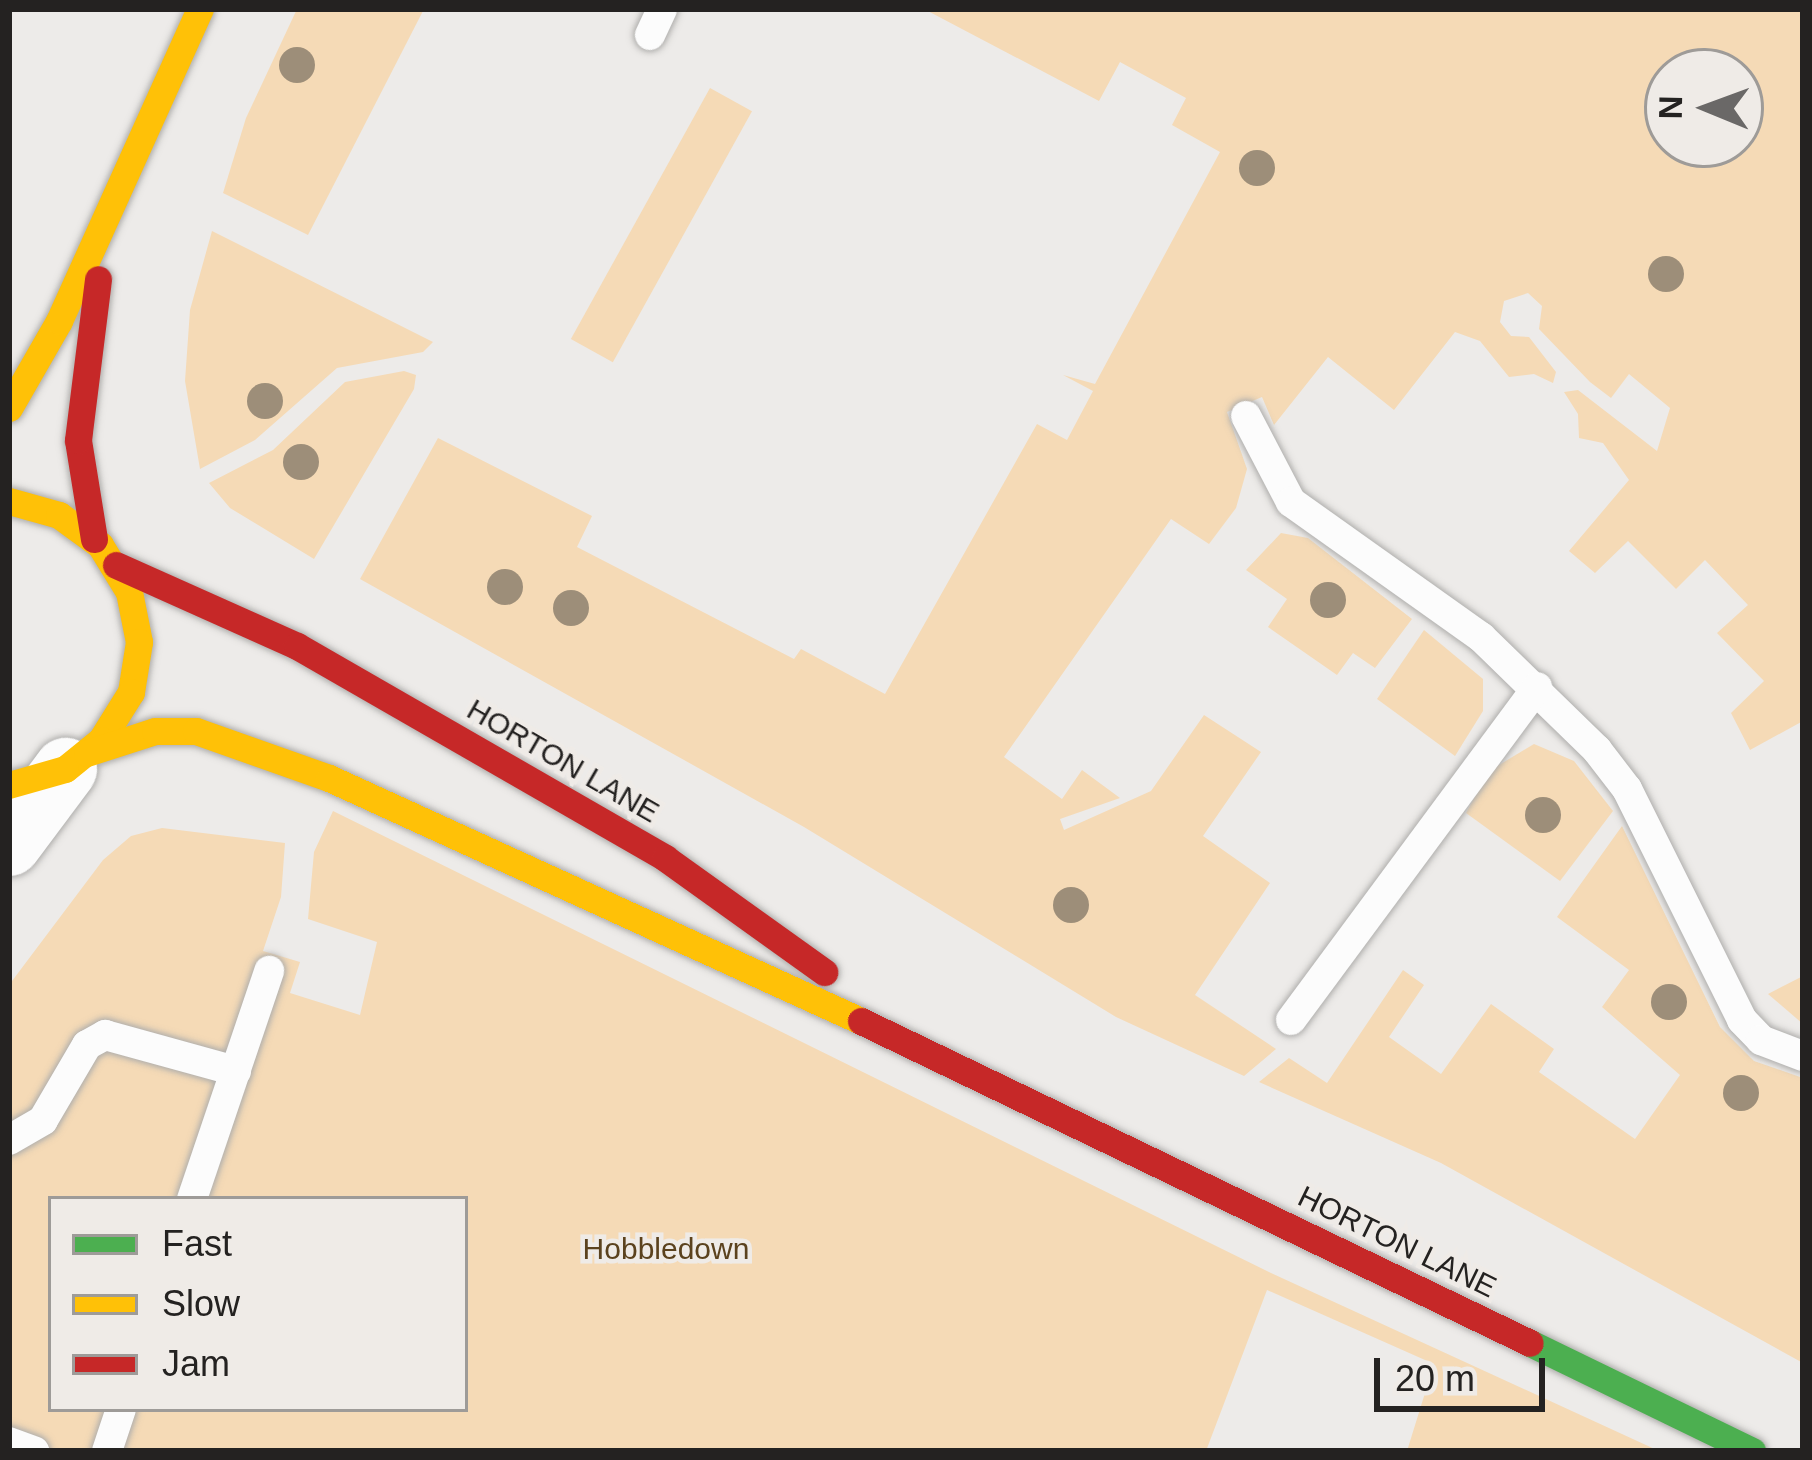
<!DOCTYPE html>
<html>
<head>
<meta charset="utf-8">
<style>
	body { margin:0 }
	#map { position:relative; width:1812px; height:1460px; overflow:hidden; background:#edebe9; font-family:Arial,sans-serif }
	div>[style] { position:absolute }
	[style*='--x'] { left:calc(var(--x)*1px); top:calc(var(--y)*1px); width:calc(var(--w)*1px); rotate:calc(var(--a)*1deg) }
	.green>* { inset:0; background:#f5dab6; transform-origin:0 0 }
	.roads { filter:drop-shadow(0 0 3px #afaeac) drop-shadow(0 0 3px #afaeac) }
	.lane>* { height:30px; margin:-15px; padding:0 15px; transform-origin:15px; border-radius:15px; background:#fcfcfc }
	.street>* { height:63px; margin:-31.5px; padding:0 31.5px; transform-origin:31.5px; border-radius:31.5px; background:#fcfcfc }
	.fast>* { height:27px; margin:-13.5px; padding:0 13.5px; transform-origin:13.5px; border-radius:13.5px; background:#4caf50 }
	.slow>* { height:27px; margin:-13.5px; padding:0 13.5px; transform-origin:13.5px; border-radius:13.5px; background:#ffc107 }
	.jam>* { height:27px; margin:-13.5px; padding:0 13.5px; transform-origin:13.5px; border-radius:13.5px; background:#c62828 }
	.trees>* { width:36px; height:36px; margin:-18px; border-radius:50%; background:#9d8e79 }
	span { translate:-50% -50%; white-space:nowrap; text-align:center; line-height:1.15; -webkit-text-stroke:9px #efebe7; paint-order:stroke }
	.street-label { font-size:30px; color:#242221 }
	.park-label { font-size:30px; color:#5b421e }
	.frame { position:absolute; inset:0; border:12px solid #242221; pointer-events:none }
	.legend { position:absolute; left:48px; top:1196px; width:420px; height:216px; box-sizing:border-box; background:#efebe7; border:3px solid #9e9b98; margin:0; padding:15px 21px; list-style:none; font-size:36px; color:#242221 }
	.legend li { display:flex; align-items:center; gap:24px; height:60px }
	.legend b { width:60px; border:3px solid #9e9b98 }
	.north { position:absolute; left:1644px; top:48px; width:120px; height:120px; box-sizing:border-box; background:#efebe7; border:3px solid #9e9b98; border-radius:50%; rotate:271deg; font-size:33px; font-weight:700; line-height:48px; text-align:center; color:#242221 }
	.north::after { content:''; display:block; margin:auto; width:42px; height:54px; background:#6a6867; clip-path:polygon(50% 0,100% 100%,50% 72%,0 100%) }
	.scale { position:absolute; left:1374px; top:1358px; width:171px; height:54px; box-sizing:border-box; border:6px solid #242221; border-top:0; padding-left:15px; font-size:36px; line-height:42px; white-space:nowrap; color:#242221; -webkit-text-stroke:9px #efebe7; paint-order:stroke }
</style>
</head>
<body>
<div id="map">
	<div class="green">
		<div style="clip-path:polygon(297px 9px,424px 9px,308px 235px,223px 193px,246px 118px)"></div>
		<div style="clip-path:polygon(evenodd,924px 9px,1803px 9px,1803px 721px,1750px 750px,1731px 713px,1764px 681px,1717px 633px,1748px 605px,1705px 560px,1676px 589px,1628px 541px,1595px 573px,1569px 551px,1629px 480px,1603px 443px,1579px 438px,1578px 414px,1564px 392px,1578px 390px,1657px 451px,1670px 408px,1629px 374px,1611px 398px,1590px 382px,1539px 329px,1542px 306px,1528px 293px,1504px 301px,1500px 322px,1511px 336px,1529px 337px,1556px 372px,1553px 383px,1534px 374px,1509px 377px,1480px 341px,1455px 332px,1394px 410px,1328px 357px,1274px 425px,1262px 397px,1227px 412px,1247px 469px,1236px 508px,1209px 544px,1171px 519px,1004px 757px,1062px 799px,1082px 770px,1120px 798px,1060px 819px,1064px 830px,1151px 791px,1204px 715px,1261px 752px,1203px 836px,1270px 883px,1195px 995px,1276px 1049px,1244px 1076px,1116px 1017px,804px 827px,360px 579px,438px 438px,592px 516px,577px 547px,794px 659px,801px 649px,885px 694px,1037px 424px,1067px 440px,1093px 391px,1063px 375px,1095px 384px,1220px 152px,1172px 125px,1186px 98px,1120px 62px,1099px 101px,924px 9px,1668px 72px,1740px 72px,1740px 144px,1668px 144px,1668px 72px)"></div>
		<div style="left:710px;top:88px;width:48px;height:287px;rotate:29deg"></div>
		<div style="clip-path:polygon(212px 231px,433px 342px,423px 352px,337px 368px,255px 440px,200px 469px,185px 381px,190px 310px)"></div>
		<div style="clip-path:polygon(404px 371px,416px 375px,414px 389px,314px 559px,230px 508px,209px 483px,273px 450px,345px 382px)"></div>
		<div style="clip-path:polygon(1281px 533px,1308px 538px,1412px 619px,1375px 668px,1353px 653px,1337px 675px,1268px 627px,1287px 599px,1246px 570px)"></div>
		<div style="clip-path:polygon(1424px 630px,1483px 679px,1483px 711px,1455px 756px,1377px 699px)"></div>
		<div style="clip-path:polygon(1534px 744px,1574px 761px,1613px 811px,1560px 881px,1466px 813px,1489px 771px)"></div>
		<div style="clip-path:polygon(evenodd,333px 811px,1271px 1273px,1659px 1451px,1407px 1451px,1434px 1364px,1267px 1290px,1206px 1451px,9px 1451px,9px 985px,103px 860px,131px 836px,162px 828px,285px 843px,281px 897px,263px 951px,300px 962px,290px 993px,360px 1015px,377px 942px,308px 919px,314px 852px,333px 811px,51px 1199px,465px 1199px,465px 1409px,51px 1409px,51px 1199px)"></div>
		<div style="clip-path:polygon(1622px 826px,1720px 1027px,1754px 1061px,1803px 1078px,1803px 1363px,1441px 1163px,1259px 1082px,1289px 1058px,1327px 1083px,1403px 970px,1424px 985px,1389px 1037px,1441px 1074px,1491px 1004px,1554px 1049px,1539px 1072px,1635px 1139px,1680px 1075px,1602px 1007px,1629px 970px,1557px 917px)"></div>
		<div style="clip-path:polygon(1803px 976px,1803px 1024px,1768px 994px)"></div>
	</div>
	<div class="roads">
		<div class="lane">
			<div style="--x:650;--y:35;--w:29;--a:-65"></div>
			<div style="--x:1246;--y:416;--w:97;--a:62.4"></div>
			<div style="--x:1291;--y:502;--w:233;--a:35.4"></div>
			<div style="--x:1481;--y:637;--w:162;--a:44.2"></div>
			<div style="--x:1597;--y:750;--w:49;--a:52.4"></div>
			<div style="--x:1627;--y:789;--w:258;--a:63.5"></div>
			<div style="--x:1742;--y:1020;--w:28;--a:46"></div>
			<div style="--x:1761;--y:1040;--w:45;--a:20.9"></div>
			<div style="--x:1291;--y:1020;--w:414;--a:-53.5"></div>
			<div style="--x:9;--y:1140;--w:39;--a:-30"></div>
			<div style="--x:43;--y:1120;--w:87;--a:-59.6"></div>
			<div style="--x:87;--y:1045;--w:21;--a:-29"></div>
			<div style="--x:105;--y:1035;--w:136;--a:15.4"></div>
			<div style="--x:192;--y:1199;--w:241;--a:-71.3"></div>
			<div style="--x:9;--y:1442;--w:27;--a:20"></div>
			<div style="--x:107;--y:1451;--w:44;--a:-71.6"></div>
		</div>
		<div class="street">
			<div style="--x:9;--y:844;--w:94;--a:-53.3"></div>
		</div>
		<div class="fast">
			<div style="--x:1530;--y:1343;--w:247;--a:25.9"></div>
		</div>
		<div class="slow">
			<div style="--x:9;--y:408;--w:100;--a:-60.1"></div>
			<div style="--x:59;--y:321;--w:342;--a:-65.7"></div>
			<div style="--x:9;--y:501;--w:52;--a:15.6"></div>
			<div style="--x:59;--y:515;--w:51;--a:36.2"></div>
			<div style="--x:100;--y:545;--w:55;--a:58.3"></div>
			<div style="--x:129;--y:592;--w:51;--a:78.7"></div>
			<div style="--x:139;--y:642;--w:51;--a:99.1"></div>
			<div style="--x:131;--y:692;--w:57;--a:122"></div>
			<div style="--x:101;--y:740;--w:46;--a:141.1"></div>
			<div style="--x:65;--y:769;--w:58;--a:164.1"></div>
			<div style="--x:87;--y:753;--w:71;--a:-17.9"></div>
			<div style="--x:155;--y:731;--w:41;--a:0"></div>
			<div style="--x:196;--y:731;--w:141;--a:19.5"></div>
			<div style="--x:329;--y:778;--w:585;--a:24.55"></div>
		</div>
		<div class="jam">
			<div style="--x:94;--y:539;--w:100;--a:-99.2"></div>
			<div style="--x:78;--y:440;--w:162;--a:-82.9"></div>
			<div style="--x:116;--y:565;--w:198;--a:24.1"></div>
			<div style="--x:297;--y:646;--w:425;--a:29.9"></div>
			<div style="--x:665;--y:858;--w:196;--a:35.6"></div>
			<div style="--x:861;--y:1021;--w:742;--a:25.7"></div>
		</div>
	</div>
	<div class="trees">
		<div style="left:297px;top:65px"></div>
		<div style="left:1257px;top:168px"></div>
		<div style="left:1666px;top:274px"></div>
		<div style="left:265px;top:401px"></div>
		<div style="left:301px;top:462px"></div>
		<div style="left:505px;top:587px"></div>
		<div style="left:1328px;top:600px"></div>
		<div style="left:571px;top:608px"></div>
		<div style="left:1543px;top:815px"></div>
		<div style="left:1071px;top:905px"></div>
		<div style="left:1669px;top:1002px"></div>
		<div style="left:1741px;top:1093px"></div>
	</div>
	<div class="street-label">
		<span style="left:563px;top:761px;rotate:30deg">HORTON LANE</span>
		<span style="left:1397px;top:1242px;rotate:26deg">HORTON LANE</span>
	</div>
	<div class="park-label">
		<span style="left:666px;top:1249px">Hobbledown</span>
	</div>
	<div class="frame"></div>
	<ul class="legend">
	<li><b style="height:15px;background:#4caf50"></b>Fast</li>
	<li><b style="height:15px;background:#ffc107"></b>Slow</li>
	<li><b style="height:15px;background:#c62828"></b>Jam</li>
	</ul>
	<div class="north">N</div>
	<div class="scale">20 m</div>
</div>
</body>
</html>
